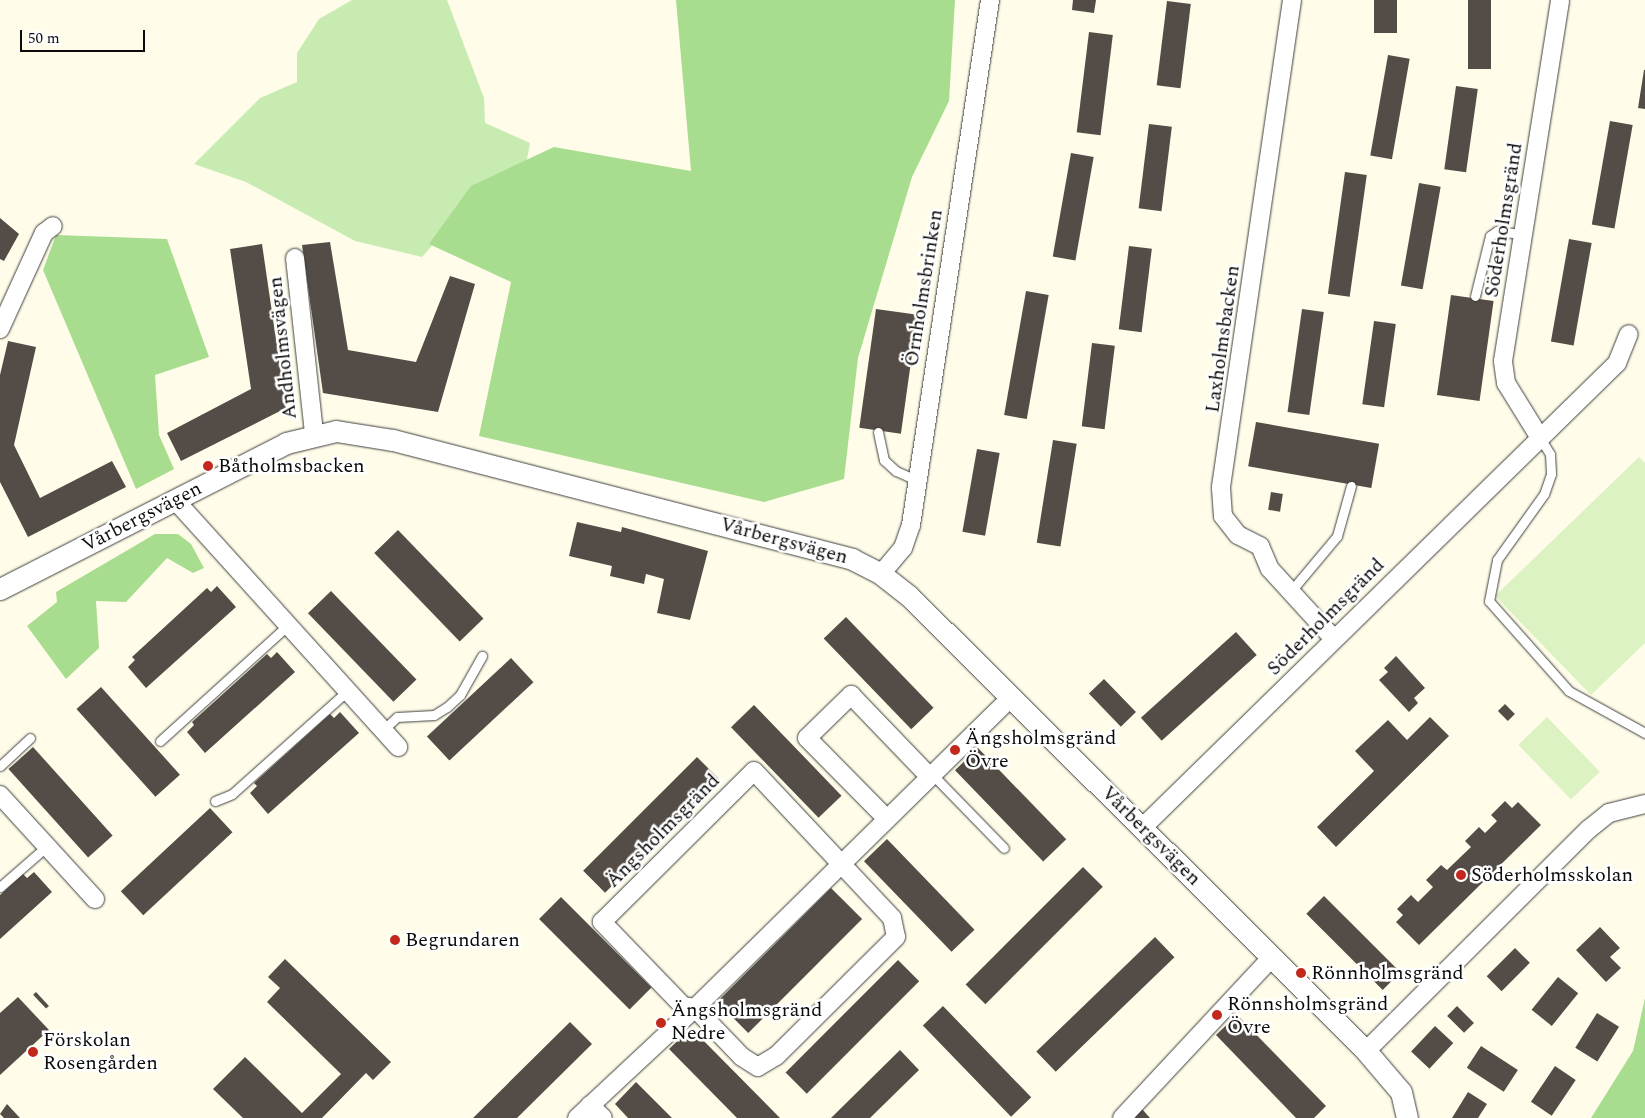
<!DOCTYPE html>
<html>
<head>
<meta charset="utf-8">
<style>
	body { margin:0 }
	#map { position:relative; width:1645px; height:1118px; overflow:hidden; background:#fffde9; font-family:Spectral,serif }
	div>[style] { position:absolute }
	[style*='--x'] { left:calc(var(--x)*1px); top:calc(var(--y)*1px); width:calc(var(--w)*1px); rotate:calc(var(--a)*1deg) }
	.green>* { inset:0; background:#c8ebb1 }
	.forest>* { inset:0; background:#a8dd8f }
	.pitch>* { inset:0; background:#dcf2c3; transform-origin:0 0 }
	.building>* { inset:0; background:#544d47; transform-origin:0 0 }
	.roads { filter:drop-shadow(0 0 1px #3e3e3e) drop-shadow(0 0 1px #3e3e3e) }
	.service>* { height:9px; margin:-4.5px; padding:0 4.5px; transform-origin:4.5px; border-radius:4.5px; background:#fff }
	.minor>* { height:18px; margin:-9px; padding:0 9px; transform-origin:9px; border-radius:9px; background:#fff }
	.tertiary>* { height:21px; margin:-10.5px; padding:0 10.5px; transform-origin:10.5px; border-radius:10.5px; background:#fff }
	.dots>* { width:14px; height:14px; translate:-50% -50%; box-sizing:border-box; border:2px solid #fff; border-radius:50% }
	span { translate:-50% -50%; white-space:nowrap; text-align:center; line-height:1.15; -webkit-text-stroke:5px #fff; paint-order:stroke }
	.street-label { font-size:20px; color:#0b0b0b }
	.poi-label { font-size:20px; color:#0b0b0b }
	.left { translate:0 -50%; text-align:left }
	.scale { position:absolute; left:20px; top:30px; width:125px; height:22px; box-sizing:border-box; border:2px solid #0b0b0b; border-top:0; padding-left:6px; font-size:15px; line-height:18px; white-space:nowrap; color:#0b0b0b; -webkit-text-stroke:4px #fff; paint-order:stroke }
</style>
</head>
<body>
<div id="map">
	<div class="green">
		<div style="clip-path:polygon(352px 0,447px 0,484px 98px,485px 123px,530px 143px,523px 181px,446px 230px,422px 257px,355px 241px,246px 182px,194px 164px,260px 98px,297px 82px,297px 53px,319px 19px)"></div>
	</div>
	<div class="forest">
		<div style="clip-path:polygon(676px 0,955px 0,949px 101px,912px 177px,858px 358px,844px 479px,764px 502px,479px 436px,511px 282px,429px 244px,471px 186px,554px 147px,691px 171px)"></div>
		<div style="clip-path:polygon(56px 235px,167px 239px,209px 357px,155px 375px,159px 435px,174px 469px,136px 489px,43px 270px)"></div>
		<div style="clip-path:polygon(155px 534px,178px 534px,191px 544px,204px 568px,193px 573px,167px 558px,126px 602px,96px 601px,99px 648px,66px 679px,27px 626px,57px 602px,56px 592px)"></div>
		<div style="clip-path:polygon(1645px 998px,1645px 1118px,1591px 1118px,1633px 1051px)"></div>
	</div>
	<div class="pitch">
		<div style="clip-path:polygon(1639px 457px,1645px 463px,1645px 643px,1591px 695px,1495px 596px)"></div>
		<div style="left:1547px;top:717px;width:76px;height:40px;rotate:46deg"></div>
	</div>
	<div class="building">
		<div style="clip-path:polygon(1073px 0,1096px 0,1094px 13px,1072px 10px)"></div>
		<div style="left:1374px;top:0;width:23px;height:33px"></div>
		<div style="left:1468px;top:0;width:23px;height:69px"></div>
		<div style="left:1167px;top:1px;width:24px;height:85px;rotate:7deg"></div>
		<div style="left:1089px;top:32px;width:24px;height:101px;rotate:7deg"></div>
		<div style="left:1388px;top:55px;width:22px;height:102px;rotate:10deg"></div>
		<div style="clip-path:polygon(1644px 70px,1645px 70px,1645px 109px,1638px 108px)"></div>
		<div style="left:1456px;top:86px;width:22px;height:84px;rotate:8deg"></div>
		<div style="left:1610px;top:121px;width:23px;height:105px;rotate:10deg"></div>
		<div style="left:1149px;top:124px;width:23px;height:85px;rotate:7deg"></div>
		<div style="left:1071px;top:153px;width:23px;height:105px;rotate:10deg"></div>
		<div style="left:1345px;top:172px;width:22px;height:123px;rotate:8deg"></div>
		<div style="left:1419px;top:183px;width:22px;height:104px;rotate:10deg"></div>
		<div style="clip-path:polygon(0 218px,19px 234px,4px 261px,0 259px)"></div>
		<div style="left:1569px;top:239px;width:23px;height:104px;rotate:10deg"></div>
		<div style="clip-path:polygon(330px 242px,348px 350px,416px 362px,450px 276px,475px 284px,438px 412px,323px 393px,302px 245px)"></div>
		<div style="clip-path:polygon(262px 244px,286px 408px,181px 461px,167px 433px,251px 389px,230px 249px)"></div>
		<div style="left:1129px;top:246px;width:23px;height:84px;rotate:7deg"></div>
		<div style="left:1026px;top:291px;width:23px;height:126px;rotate:10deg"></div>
		<div style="left:1451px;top:295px;width:43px;height:101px;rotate:8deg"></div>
		<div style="left:876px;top:309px;width:42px;height:120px;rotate:8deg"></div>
		<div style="left:1302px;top:309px;width:22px;height:104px;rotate:8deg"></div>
		<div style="left:1374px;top:321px;width:22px;height:84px;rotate:8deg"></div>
		<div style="clip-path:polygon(8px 341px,36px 347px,14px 445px,40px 498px,112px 461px,126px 487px,28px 537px,0 482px,0 375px)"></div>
		<div style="left:1092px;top:343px;width:23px;height:84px;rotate:7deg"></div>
		<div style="left:1256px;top:422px;width:125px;height:45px;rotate:10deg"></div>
		<div style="left:1053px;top:440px;width:24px;height:104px;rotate:9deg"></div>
		<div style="left:977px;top:449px;width:23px;height:84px;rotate:10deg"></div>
		<div style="left:1271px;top:492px;width:12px;height:18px;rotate:9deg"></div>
		<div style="clip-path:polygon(577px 522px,621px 532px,622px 527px,708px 551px,690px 620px,657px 613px,664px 579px,646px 574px,644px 584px,610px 576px,612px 566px,569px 556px)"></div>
		<div style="left:398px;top:530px;width:123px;height:33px;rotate:46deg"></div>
		<div style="clip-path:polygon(217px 586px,236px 607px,146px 688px,128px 667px,135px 660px,132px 657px,207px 588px,211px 592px)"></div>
		<div style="left:331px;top:591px;width:123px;height:32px;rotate:46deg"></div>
		<div style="left:846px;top:617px;width:126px;height:31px;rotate:46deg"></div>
		<div style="left:1236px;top:632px;width:31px;height:128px;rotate:48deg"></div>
		<div style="clip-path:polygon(277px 652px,295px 672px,205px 753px,187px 732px,194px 725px,192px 722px,267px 654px,271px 658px)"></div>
		<div style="clip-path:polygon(1396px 656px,1425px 688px,1414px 698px,1418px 703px,1409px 712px,1379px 680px,1388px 672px,1384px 668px)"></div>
		<div style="left:511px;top:658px;width:33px;height:115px;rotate:47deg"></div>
		<div style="left:1104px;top:679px;width:46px;height:21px;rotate:46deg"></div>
		<div style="left:101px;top:687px;width:118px;height:33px;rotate:48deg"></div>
		<div style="left:1505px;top:704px;width:14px;height:10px;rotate:45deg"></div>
		<div style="left:754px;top:705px;width:126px;height:32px;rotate:46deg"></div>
		<div style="clip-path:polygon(340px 712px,359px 733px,268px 814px,250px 793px,257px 786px,254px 783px,330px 714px,334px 718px)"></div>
		<div style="clip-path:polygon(1430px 717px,1449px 736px,1336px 847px,1317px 827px,1374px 771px,1355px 751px,1388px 720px,1407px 740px)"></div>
		<div style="left:33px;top:747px;width:119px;height:33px;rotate:48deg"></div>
		<div style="left:978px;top:748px;width:127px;height:32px;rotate:46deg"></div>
		<div style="left:697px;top:757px;width:31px;height:161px;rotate:45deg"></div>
		<div style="clip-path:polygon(1505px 801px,1512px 808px,1518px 802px,1541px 825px,1419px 945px,1396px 922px,1403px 915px,1397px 909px,1411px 895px,1418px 902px,1433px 887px,1426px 880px,1441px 865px,1447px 870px,1471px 847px,1465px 841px,1479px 827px,1485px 833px,1497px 821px,1491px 815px)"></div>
		<div style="left:210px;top:808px;width:33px;height:122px;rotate:47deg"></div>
		<div style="left:887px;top:839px;width:126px;height:32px;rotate:46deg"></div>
		<div style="left:1083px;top:867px;width:28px;height:166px;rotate:45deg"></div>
		<div style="clip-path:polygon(34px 872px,52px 892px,0 939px,0 895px,23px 874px,27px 878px)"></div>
		<div style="left:831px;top:888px;width:44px;height:161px;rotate:45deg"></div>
		<div style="left:1324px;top:896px;width:108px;height:25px;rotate:45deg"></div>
		<div style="left:561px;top:897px;width:128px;height:31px;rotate:45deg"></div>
		<div style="clip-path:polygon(1600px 927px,1620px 948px,1610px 957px,1621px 968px,1606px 982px,1576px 950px)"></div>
		<div style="left:1155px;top:937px;width:28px;height:165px;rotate:46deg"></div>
		<div style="left:1515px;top:948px;width:21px;height:40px;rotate:45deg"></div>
		<div style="clip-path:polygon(285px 959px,391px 1062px,373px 1080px,366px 1073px,322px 1118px,243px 1118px,213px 1089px,245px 1057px,302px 1113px,341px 1074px,267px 1002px,280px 988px,268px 977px)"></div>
		<div style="left:898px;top:960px;width:30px;height:159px;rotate:45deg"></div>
		<div style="left:1558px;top:977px;width:26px;height:42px;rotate:39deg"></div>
		<div style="left:36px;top:992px;width:19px;height:4px;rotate:47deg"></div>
		<div style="clip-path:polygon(18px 997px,49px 1030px,0 1075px,0 1013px)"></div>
		<div style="left:943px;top:1006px;width:127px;height:28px;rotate:46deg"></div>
		<div style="left:1457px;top:1006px;width:24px;height:14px;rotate:45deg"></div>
		<div style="left:1597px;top:1013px;width:26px;height:41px;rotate:32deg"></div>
		<div style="clip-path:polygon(1237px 1015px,1326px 1106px,1314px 1118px,1296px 1118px,1216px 1035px)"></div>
		<div style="clip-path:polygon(570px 1022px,592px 1044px,517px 1118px,473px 1118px)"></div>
		<div style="left:1435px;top:1026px;width:25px;height:35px;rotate:43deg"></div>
		<div style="clip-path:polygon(691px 1028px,780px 1118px,737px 1118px,669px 1049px)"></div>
		<div style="left:1481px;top:1046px;width:44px;height:26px;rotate:33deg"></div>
		<div style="clip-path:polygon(900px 1050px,919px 1070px,870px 1118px,831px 1118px)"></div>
		<div style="left:1555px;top:1066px;width:25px;height:43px;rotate:34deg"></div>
		<div style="clip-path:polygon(636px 1082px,672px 1118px,628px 1118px,615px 1104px)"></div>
		<div style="clip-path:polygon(1468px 1092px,1487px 1104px,1478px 1118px,1452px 1118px)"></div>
		<div style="clip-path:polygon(7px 1104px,20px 1118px,4px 1118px,0 1114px)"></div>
		<div style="clip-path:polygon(1142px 1109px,1150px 1118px,1132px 1118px)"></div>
	</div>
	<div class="roads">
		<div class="service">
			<div style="--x:1475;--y:296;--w:62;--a:-76"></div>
			<div style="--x:1490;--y:236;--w:9;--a:-36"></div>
			<div style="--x:1497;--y:231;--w:26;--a:7"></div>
			<div style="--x:878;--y:432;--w:29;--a:78"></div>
			<div style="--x:884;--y:460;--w:16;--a:43"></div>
			<div style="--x:896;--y:471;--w:22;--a:24"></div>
			<div style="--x:1540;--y:438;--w:19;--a:58"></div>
			<div style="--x:1550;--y:454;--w:20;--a:87"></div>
			<div style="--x:1551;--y:474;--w:21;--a:109"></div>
			<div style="--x:1544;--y:494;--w:81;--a:125.5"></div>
			<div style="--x:1497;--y:560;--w:42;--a:101"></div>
			<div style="--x:1489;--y:601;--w:120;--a:48.4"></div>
			<div style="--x:1569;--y:691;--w:87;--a:28.9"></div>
			<div style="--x:1291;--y:591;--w:72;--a:-50.1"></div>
			<div style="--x:1337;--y:536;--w:52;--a:-74.4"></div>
			<div style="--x:383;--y:730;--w:19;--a:-43"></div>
			<div style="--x:397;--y:717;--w:37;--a:-3"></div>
			<div style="--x:434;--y:715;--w:15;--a:-32"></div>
			<div style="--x:447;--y:707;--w:18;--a:-43"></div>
			<div style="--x:460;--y:695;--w:45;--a:-60.6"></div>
			<div style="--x:160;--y:741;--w:173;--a:-42.2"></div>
			<div style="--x:0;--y:766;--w:41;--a:-43"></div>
			<div style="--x:932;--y:774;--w:103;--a:45.8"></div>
			<div style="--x:215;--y:801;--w:18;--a:-22"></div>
			<div style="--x:232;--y:794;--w:154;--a:-41.8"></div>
			<div style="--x:0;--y:887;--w:62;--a:-41.1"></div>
		</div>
		<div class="minor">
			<div style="--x:1292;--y:0;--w:493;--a:98.3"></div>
			<div style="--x:1221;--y:488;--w:28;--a:86"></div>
			<div style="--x:1223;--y:516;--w:24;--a:52"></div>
			<div style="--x:1238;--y:535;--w:25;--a:27"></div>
			<div style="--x:1260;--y:546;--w:25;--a:67"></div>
			<div style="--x:1270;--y:569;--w:95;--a:47.6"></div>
			<div style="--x:295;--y:258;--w:177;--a:83.8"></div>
			<div style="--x:0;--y:329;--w:106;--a:-65.4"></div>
			<div style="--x:44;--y:233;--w:11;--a:-38"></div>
			<div style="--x:1540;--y:438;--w:65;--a:-121.7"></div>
			<div style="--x:1506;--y:383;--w:22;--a:-98"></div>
			<div style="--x:1503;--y:361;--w:365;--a:-81"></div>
			<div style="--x:175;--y:500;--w:333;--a:47.9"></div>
			<div style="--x:881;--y:574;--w:34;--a:-50"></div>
			<div style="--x:903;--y:548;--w:24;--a:-71"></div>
			<div style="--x:911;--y:525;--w:531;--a:-81.44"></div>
			<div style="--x:754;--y:771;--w:202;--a:46.8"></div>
			<div style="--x:892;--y:918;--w:19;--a:78"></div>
			<div style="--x:896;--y:937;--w:169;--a:135.2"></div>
			<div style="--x:776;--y:1056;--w:21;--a:149"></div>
			<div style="--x:758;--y:1067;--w:19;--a:-148"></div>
			<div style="--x:742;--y:1057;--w:68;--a:-133.8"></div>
			<div style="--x:695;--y:1008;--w:12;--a:-171"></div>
			<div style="--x:683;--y:1006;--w:117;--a:-134"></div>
			<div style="--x:602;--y:922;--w:214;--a:-44.8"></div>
			<div style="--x:0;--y:795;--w:141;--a:47.6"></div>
			<div style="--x:887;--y:819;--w:114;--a:-134.6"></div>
			<div style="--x:807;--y:738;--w:62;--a:-44.3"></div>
			<div style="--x:851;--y:695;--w:112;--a:46.1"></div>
			<div style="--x:1142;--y:828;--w:665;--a:-44.39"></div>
			<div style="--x:1617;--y:363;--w:31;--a:-68"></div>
			<div style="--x:1366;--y:1051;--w:315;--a:-44.9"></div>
			<div style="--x:1589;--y:829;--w:26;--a:-39"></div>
			<div style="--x:1609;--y:813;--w:37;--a:-14"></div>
			<div style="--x:590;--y:1105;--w:18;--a:45"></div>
			<div style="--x:577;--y:1118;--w:161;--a:-43"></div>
			<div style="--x:695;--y:1008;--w:443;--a:-44.5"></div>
			<div style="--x:1122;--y:1118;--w:219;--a:-47"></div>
		</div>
		<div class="tertiary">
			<div style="--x:0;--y:589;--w:321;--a:-27"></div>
			<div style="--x:286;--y:443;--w:51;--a:-13.5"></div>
			<div style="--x:336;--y:431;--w:58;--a:9"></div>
			<div style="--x:393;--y:440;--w:474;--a:14.5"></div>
			<div style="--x:852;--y:559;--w:33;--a:27"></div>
			<div style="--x:881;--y:574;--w:36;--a:38"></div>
			<div style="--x:909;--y:596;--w:645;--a:44.87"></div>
			<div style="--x:1366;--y:1051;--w:54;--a:49.5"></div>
			<div style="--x:1401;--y:1092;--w:27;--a:77"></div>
		</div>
	</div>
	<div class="dots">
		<div style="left:208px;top:466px;background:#c2281c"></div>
		<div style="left:955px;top:750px;background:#c2281c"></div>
		<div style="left:1461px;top:875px;background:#c2281c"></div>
		<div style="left:395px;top:940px;background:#c2281c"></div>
		<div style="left:1301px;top:973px;background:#c2281c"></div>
		<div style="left:1217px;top:1015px;background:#c2281c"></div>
		<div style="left:661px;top:1023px;background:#c2281c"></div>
		<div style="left:33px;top:1052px;background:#c2281c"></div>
	</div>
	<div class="street-label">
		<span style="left:1504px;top:220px;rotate:-81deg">Söderholmsgränd</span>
		<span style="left:924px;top:288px;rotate:-81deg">Örnholmsbrinken</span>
		<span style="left:1223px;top:339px;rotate:-82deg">Laxholmsbacken</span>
		<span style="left:283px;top:348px;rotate:-96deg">Andholmsvägen</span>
		<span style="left:142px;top:517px;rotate:-27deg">Vårbergsvägen</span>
		<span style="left:784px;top:541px;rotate:15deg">Vårbergsvägen</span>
		<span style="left:1326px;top:617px;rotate:-45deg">Söderholmsgränd</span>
		<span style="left:663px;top:831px;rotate:-45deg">Ängsholmsgränd</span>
		<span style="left:1151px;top:836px;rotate:45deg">Vårbergsvägen</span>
	</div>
	<div class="poi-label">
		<span class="left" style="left:218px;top:466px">Båtholmsbacken</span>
		<span class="left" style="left:965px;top:750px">Ängsholmsgränd<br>Övre</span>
		<span class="left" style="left:1471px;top:875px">Söderholmsskolan</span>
		<span class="left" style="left:405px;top:940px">Begrundaren</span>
		<span class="left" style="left:1311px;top:973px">Rönnholmsgränd</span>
		<span class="left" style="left:1227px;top:1016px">Rönnsholmsgränd<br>Övre</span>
		<span class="left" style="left:671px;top:1022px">Ängsholmsgränd<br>Nedre</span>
		<span class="left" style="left:43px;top:1052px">Förskolan<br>Rosengården</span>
	</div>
	<div class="scale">50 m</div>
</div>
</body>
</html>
